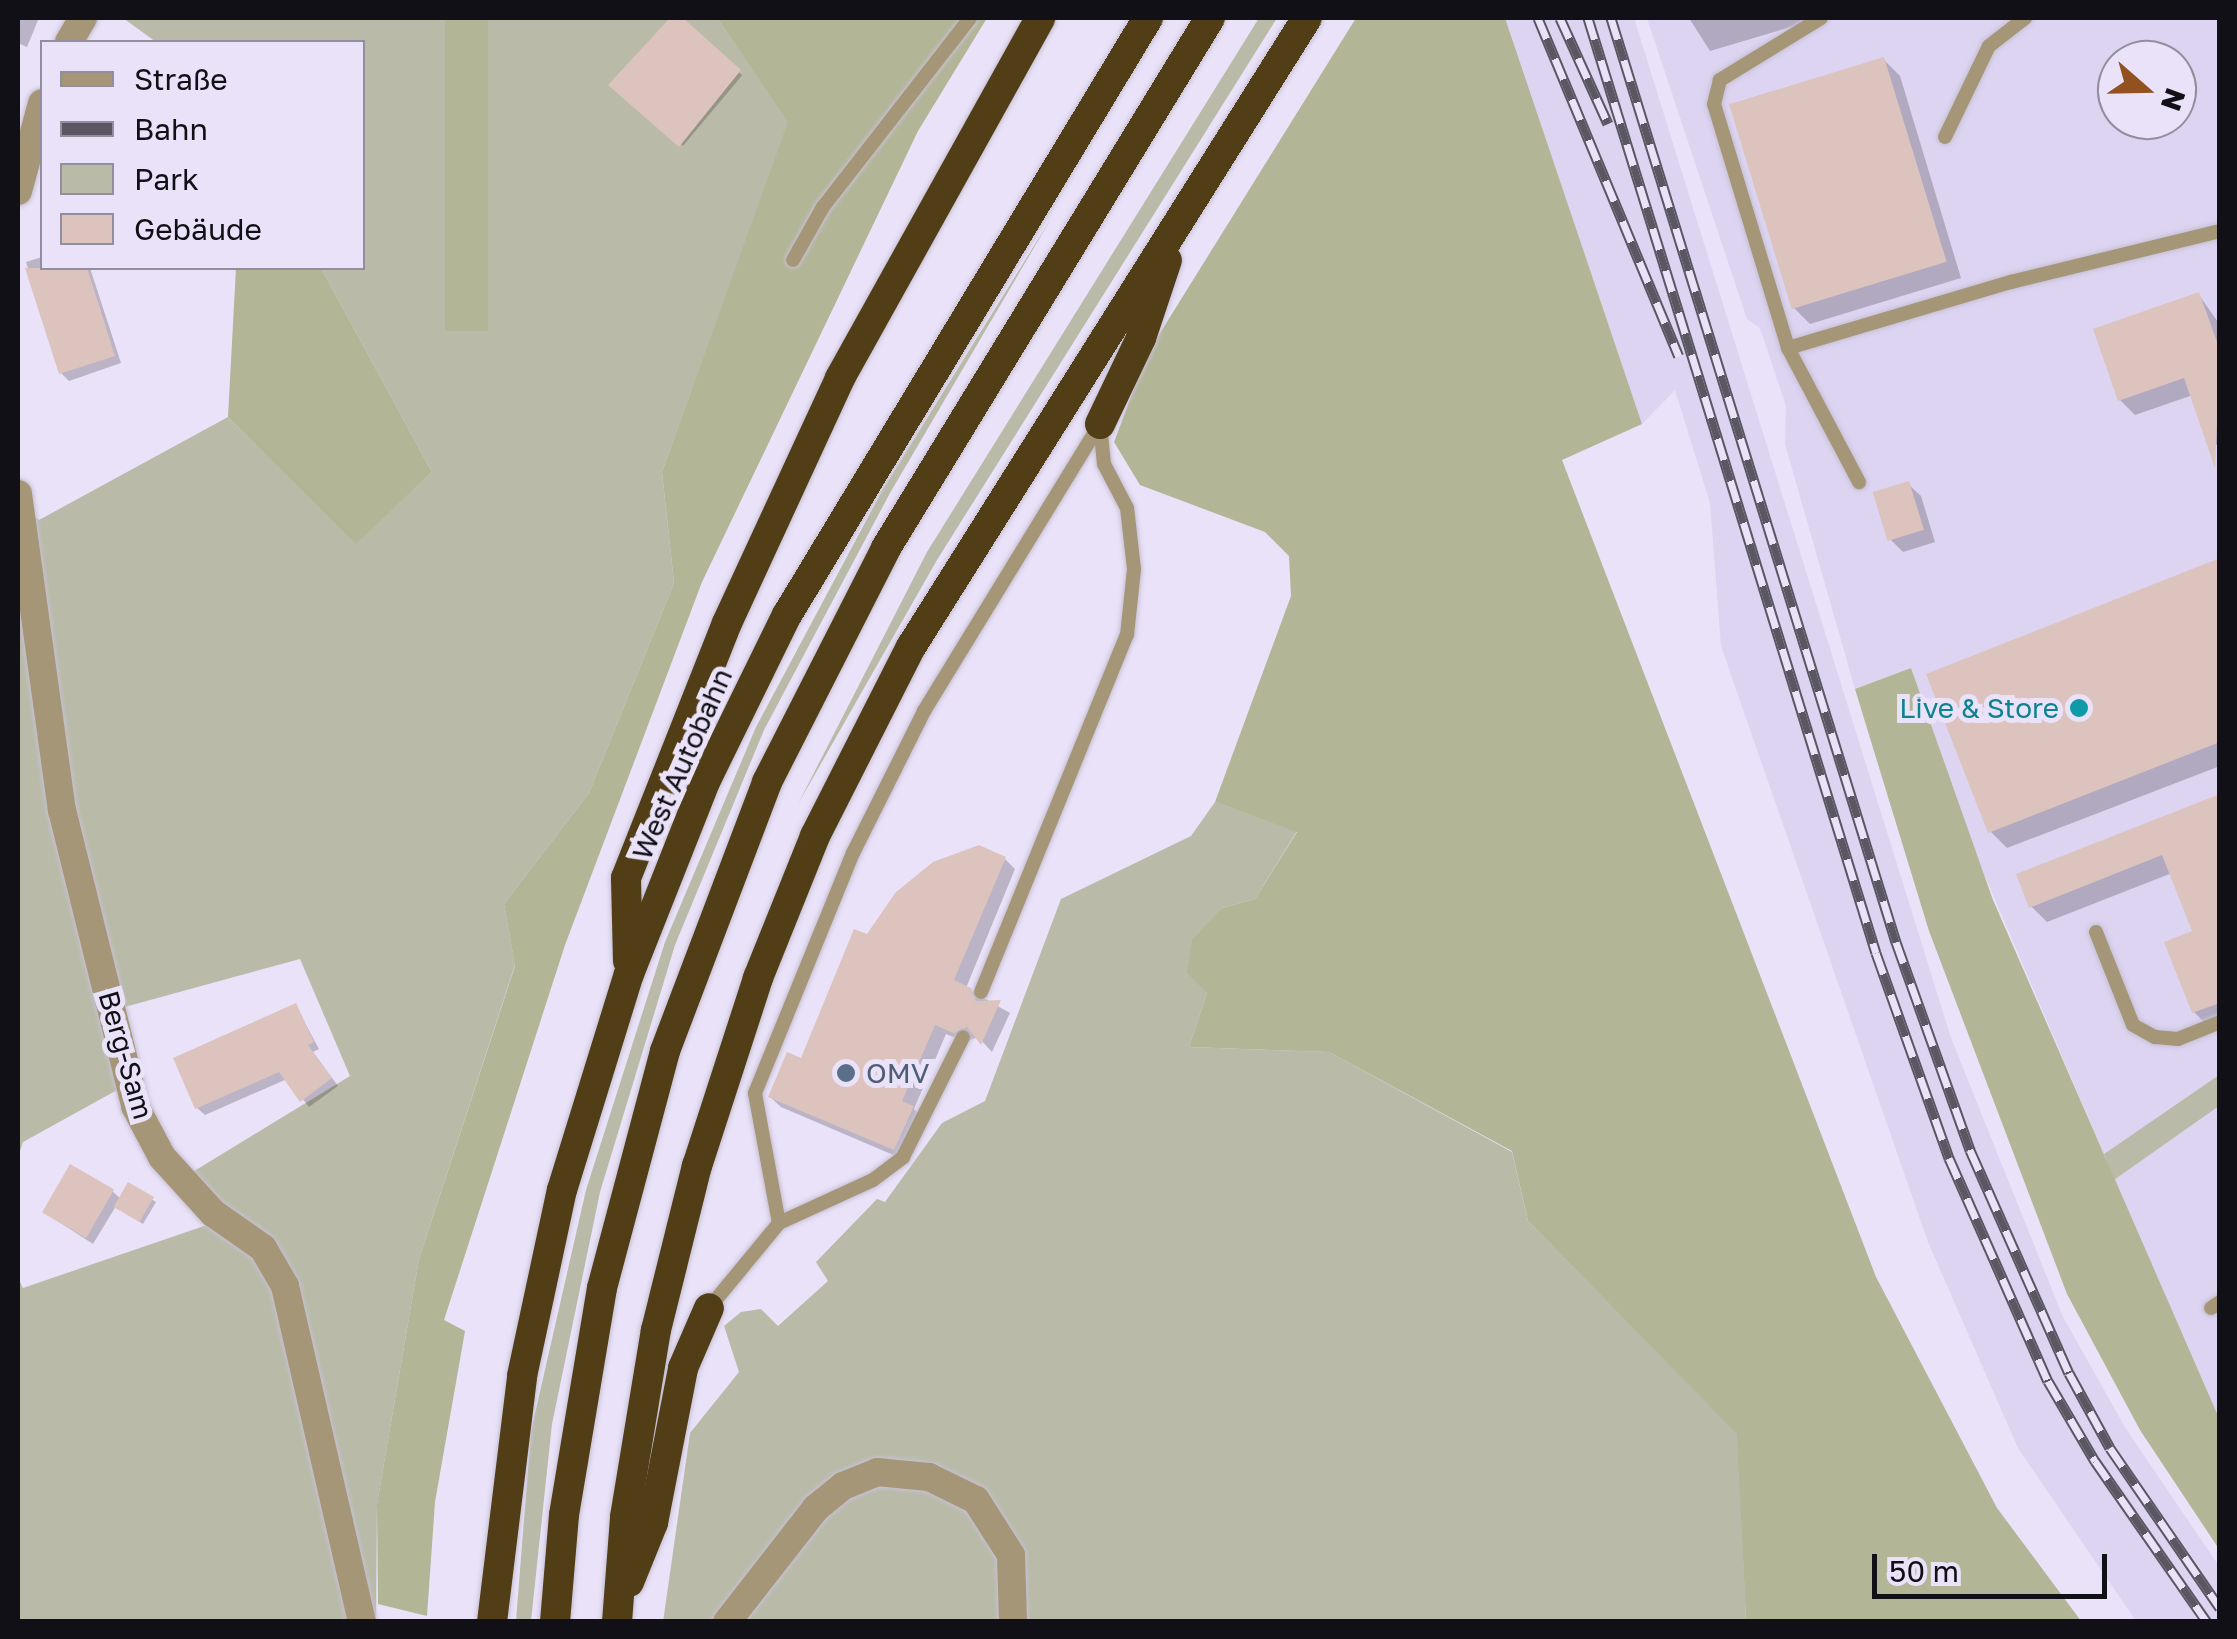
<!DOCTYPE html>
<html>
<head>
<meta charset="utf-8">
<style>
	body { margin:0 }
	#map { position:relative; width:2237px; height:1639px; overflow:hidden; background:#e9e2f8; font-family:"Golos Text",sans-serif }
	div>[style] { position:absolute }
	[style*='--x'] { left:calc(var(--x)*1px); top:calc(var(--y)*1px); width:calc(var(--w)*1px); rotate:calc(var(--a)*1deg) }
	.built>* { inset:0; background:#dcd4f1 }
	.green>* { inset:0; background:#b9bba8 }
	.forest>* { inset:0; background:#b2b596; transform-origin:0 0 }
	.shadow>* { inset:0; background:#0003; transform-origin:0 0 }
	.building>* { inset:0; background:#ddc3be; transform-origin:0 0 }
	.roads { filter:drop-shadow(0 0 2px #c7c0d4) drop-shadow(0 0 2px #c7c0d4) }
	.lane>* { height:14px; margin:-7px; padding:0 7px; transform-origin:7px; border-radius:7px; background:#a69678 }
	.street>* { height:28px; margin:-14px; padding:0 14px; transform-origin:14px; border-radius:14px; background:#a69678 }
	.highway>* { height:30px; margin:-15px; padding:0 15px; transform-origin:15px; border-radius:15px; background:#513e16 }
	.rail>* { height:11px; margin-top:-5.5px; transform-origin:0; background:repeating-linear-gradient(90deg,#e9e2f8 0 22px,#5a5662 0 44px); box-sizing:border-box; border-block:2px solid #5a5662 }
	.dots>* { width:28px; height:28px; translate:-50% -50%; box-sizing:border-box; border:5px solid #e9e2f8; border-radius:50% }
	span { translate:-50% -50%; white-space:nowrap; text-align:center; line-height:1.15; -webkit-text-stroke:10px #e9e2f8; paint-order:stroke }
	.culture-label { font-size:28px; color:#0d838f }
	.right { translate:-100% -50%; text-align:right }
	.street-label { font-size:28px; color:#121017 }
	.service-label { font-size:28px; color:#4e5e75 }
	.left { translate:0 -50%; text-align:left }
	.frame { position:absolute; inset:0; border:20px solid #121017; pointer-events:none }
	.legend { position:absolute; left:40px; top:40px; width:325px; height:230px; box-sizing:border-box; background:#e9e2f8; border:2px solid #938e9e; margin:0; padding:12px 18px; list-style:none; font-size:30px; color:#121017 }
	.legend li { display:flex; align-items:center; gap:20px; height:50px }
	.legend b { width:50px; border:2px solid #938e9e }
	.north { position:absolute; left:2097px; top:40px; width:100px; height:100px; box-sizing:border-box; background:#e9e2f8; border:2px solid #938e9e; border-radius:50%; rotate:110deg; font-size:28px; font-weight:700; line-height:40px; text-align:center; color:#121017 }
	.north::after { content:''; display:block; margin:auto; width:35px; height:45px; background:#93511f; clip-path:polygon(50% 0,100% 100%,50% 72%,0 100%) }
	.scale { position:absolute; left:1872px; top:1554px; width:235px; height:45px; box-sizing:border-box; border:5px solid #121017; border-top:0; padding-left:12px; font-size:30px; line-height:35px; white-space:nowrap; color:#121017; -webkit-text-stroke:8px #e9e2f8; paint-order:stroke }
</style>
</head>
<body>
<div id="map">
	<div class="built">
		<div style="clip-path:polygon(1505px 18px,1634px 18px,1951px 1038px,2063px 1317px,2126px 1429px,2219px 1566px,2219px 1621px,2136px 1621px,2018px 1448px,1928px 1242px,1721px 646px,1710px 503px,1675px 390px,1642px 424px)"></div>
		<div style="clip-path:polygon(evenodd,1647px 18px,2219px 18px,2219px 1075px,2104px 1154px,1979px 862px,1911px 668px,1855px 689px,1785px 444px,1786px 406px,1760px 328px,1747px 319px,1647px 18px,2117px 60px,2177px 60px,2177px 120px,2117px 120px,2117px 60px)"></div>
		<div style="clip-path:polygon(2219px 1106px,2219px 1418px,2114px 1180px)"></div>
	</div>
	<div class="green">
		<div style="clip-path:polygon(123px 18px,717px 18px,789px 122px,662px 472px,674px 583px,589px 793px,504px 904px,515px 965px,419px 1259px,377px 1504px,376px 1621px,18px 1621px,18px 1278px,23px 1288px,207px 1225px,191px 1173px,350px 1076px,300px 959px,121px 1008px,119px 1089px,23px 1142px,18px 1157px,18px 503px,39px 520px,228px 417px,356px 543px,432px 472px,321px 268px,362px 268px,362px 42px,156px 42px)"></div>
		<div style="clip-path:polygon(1259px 18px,1277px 18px,937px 560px,798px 804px,927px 552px)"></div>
		<div style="clip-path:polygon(1052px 217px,890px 493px,764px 730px,675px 945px,600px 1192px,552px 1424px,531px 1621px,516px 1621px,531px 1431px,586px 1190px,665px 942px,756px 727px,883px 489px)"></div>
		<div style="clip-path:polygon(1215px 802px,1297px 831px,1255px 899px,1222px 908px,1207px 993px,1189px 1047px,1329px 1052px,1512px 1152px,1528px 1221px,1738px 1434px,1746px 1621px,663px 1622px,690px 1433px,739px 1372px,724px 1326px,741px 1312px,761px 1309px,778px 1326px,828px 1281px,816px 1262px,877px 1199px,885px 1202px,942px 1123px,985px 1101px,1061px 899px,1191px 836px)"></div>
		<div style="clip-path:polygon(2219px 1075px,2219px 1106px,2114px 1180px,2104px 1154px)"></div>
	</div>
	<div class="forest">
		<div style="left:445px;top:18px;width:43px;height:313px"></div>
		<div style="clip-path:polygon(717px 18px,987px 18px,918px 131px,702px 582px,565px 945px,444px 1320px,465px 1331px,435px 1502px,427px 1616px,378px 1604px,377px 1504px,419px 1259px,515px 966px,504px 904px,589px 793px,674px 583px,662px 472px,788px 122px)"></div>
		<div style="clip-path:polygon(1356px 18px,1505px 18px,1642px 424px,1562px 460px,1876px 1277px,1997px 1508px,2081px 1621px,1746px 1621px,1737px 1434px,1528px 1221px,1512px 1151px,1329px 1052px,1189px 1047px,1207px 993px,1187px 973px,1192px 940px,1222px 908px,1255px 899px,1297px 832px,1215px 802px,1291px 596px,1289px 556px,1265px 532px,1140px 485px,1114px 442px,1147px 354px)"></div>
		<div style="clip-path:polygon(236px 268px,321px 268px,432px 472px,356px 544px,228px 417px)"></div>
		<div style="clip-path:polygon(1911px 668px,1993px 900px,2219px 1418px,2219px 1549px,2140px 1430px,2067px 1294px,1929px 931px,1855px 689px)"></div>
	</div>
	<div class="shadow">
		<div style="clip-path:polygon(18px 18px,39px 18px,27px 47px,18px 43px)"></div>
		<div style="left:674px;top:18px;width:89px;height:92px;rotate:40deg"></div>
		<div style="clip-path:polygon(1689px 18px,1821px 18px,1710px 51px)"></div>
		<div style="clip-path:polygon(1883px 59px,1900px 76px,1961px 278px,1810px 324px,1793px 307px)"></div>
		<div style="clip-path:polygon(42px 257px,42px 268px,90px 268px,121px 363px,69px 381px,61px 373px,26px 262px)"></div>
		<div style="clip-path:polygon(2199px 295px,2220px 325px,2220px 448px,2206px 435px,2193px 395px,2135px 415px,2120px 400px)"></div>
		<div style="clip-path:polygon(1908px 484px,1921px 496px,1935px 542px,1903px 552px,1891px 540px)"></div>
		<div style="clip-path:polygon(2220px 561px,2220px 766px,2007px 848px,1990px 831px)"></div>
		<div style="clip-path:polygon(2220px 798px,2220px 1024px,2210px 1028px,2194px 1012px,2195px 933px,2172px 873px,2047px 922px,2031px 906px)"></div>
		<div style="clip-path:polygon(1005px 859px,1015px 869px,966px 988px,1010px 1013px,992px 1052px,978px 1037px,965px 1042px,946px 1034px,914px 1109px,923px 1119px,905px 1160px,781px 1107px,770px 1097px,802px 1061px,868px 937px)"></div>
		<div style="clip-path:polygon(296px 1006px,319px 1049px,313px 1052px,338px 1086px,309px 1107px,287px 1079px,205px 1115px,197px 1108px)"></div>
		<div style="clip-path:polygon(129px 1185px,156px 1202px,143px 1224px,116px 1206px,93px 1244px,45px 1213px,112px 1191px,121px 1199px)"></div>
	</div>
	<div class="building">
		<div style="clip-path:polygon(670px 18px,683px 18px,741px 70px,679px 147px,608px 85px)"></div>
		<div style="left:1884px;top:57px;width:214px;height:162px;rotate:73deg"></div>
		<div style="clip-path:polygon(25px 268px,87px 268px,115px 356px,59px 374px)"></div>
		<div style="clip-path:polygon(2199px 292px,2220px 350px,2215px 468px,2184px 378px,2118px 401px,2093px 329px)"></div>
		<div style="left:1909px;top:481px;width:51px;height:38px;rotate:73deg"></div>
		<div style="clip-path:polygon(2220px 558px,2220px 742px,1988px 833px,1926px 674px)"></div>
		<div style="clip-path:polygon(2220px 794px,2220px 1003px,2192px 1013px,2164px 942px,2192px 931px,2162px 855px,2029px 908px,2016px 874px)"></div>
		<div style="clip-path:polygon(979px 845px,1006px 857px,954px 980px,971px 988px,976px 1001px,1001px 1000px,981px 1045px,967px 1027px,953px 1033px,935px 1025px,902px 1101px,914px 1106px,894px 1150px,768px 1097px,787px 1052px,801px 1058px,854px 929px,867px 934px,896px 892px,933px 862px)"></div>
		<div style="clip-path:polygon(296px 1003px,314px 1042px,308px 1045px,332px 1078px,300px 1102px,279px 1072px,195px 1109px,173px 1058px)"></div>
		<div style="left:70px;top:1164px;width:51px;height:56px;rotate:30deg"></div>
		<div style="left:128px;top:1182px;width:30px;height:29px;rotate:30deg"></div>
	</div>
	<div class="roads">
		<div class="lane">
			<div style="--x:1821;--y:18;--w:119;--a:148.5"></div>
			<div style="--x:1720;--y:80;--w:25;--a:104"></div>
			<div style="--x:1714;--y:104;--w:255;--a:73.1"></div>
			<div style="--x:1788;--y:348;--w:152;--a:62.1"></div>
			<div style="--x:1945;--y:137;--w:101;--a:-64.2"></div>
			<div style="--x:1989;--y:46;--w:46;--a:-37.9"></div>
			<div style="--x:793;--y:260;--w:61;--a:-60.5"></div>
			<div style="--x:823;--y:207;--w:239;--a:-52.1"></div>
			<div style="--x:1788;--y:348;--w:233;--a:-16.5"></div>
			<div style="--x:2011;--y:282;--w:215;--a:-13.7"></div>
			<div style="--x:2096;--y:932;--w:100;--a:68.3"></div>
			<div style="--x:2133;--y:1025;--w:25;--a:29"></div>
			<div style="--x:2155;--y:1037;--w:23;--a:5"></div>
			<div style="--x:2178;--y:1039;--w:45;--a:-22"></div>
			<div style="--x:981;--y:992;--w:386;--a:-67.8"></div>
			<div style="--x:1127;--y:635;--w:66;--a:-83.9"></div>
			<div style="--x:1134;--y:569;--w:61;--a:-96.5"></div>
			<div style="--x:1127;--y:508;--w:50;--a:-117.6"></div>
			<div style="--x:1104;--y:464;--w:40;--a:-95.7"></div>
			<div style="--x:779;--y:1223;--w:103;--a:-24.6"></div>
			<div style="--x:873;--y:1180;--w:38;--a:-37"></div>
			<div style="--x:903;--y:1157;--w:134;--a:-63.4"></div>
			<div style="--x:709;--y:1308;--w:110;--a:-50.5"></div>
			<div style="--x:779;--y:1223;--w:132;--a:-100.5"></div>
			<div style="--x:755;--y:1093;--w:259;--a:-67.8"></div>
			<div style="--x:853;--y:853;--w:159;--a:-63.4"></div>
			<div style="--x:924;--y:711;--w:337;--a:-58.5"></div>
			<div style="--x:2211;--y:1308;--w:11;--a:-34"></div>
		</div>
		<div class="street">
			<div style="--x:69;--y:42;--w:28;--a:-60"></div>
			<div style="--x:18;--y:191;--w:91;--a:-74.7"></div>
			<div style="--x:18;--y:494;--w:319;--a:82.1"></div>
			<div style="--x:62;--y:810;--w:305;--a:76.1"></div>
			<div style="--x:135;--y:1106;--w:58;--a:62.1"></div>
			<div style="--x:162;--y:1157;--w:76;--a:47.7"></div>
			<div style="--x:213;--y:1213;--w:61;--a:35"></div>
			<div style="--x:263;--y:1248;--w:44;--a:59.9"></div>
			<div style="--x:285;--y:1286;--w:345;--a:77.1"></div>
			<div style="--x:727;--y:1622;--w:145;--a:-52"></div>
			<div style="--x:816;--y:1508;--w:35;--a:-39"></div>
			<div style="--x:843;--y:1486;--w:37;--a:-22"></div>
			<div style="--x:877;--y:1472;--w:52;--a:5.5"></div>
			<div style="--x:929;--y:1477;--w:52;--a:26.1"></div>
			<div style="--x:976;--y:1500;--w:65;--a:57.5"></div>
			<div style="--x:1011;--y:1555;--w:67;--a:88.3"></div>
		</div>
		<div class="highway">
			<div style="--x:1100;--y:424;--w:95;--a:-64.5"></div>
			<div style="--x:1141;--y:338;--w:82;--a:-71.6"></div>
			<div style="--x:628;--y:961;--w:83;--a:-91.4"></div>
			<div style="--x:626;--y:878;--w:274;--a:-68.4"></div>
			<div style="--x:727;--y:623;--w:270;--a:-65.2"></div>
			<div style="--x:840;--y:378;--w:412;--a:-60.9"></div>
			<div style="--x:629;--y:1582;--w:64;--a:-67.9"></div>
			<div style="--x:653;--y:1523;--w:158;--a:-79"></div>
			<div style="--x:683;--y:1368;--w:65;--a:-66.6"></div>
			<div style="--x:492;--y:1622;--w:248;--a:-83"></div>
			<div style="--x:522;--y:1376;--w:190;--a:-77.9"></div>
			<div style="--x:562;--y:1190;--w:226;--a:-72.8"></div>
			<div style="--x:629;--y:974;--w:209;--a:-68.4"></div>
			<div style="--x:706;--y:780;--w:184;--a:-63.9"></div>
			<div style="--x:787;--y:615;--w:698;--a:-58.84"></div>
			<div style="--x:555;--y:1622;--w:107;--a:-85.2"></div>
			<div style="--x:564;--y:1515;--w:230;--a:-80.5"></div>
			<div style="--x:602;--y:1288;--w:245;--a:-75.1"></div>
			<div style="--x:665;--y:1051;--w:288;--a:-69.2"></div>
			<div style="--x:767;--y:782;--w:263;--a:-63"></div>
			<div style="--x:886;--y:548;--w:621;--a:-58.56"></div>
			<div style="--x:617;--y:1622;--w:105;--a:-85.6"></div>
			<div style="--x:625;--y:1517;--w:190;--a:-80.6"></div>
			<div style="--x:656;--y:1330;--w:169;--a:-76"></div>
			<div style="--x:697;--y:1166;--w:198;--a:-72"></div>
			<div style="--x:758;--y:978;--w:153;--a:-68.1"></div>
			<div style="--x:815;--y:836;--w:212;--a:-63.1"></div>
			<div style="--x:911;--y:647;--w:743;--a:-57.81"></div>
		</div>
	</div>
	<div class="rail">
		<div style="--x:1538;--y:18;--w:366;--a:67.4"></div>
		<div style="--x:1560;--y:18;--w:116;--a:65.6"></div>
		<div style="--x:1588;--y:18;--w:978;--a:72.88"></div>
		<div style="--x:1876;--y:953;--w:218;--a:70.4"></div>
		<div style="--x:1949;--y:1158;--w:244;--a:66.1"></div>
		<div style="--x:2048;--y:1381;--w:93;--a:59.6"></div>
		<div style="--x:2095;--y:1461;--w:196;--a:55.2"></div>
		<div style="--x:1611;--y:18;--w:967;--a:72.86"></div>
		<div style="--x:1896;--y:942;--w:221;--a:70.4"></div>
		<div style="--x:1970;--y:1150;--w:244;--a:66.1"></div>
		<div style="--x:2069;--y:1373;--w:85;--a:61.3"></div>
		<div style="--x:2110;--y:1448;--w:194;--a:55.5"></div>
	</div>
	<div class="dots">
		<div style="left:2079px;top:708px;background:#0f9aa8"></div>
		<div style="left:846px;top:1073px;background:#5c6f8a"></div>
	</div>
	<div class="culture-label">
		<span class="right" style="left:2059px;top:708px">Live &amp; Store</span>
	</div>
	<div class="street-label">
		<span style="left:682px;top:764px;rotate:-66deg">West Autobahn</span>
		<span style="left:126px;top:1055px;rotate:74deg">Berg-Sam</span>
	</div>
	<div class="service-label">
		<span class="left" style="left:866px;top:1073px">OMV</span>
	</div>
	<div class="frame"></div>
	<ul class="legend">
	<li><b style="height:12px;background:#a69678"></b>Straße</li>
	<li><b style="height:12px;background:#5a5662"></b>Bahn</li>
	<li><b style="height:28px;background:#b9bba8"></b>Park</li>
	<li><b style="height:28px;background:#ddc3be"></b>Gebäude</li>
	</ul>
	<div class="north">N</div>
	<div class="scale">50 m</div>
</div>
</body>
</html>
